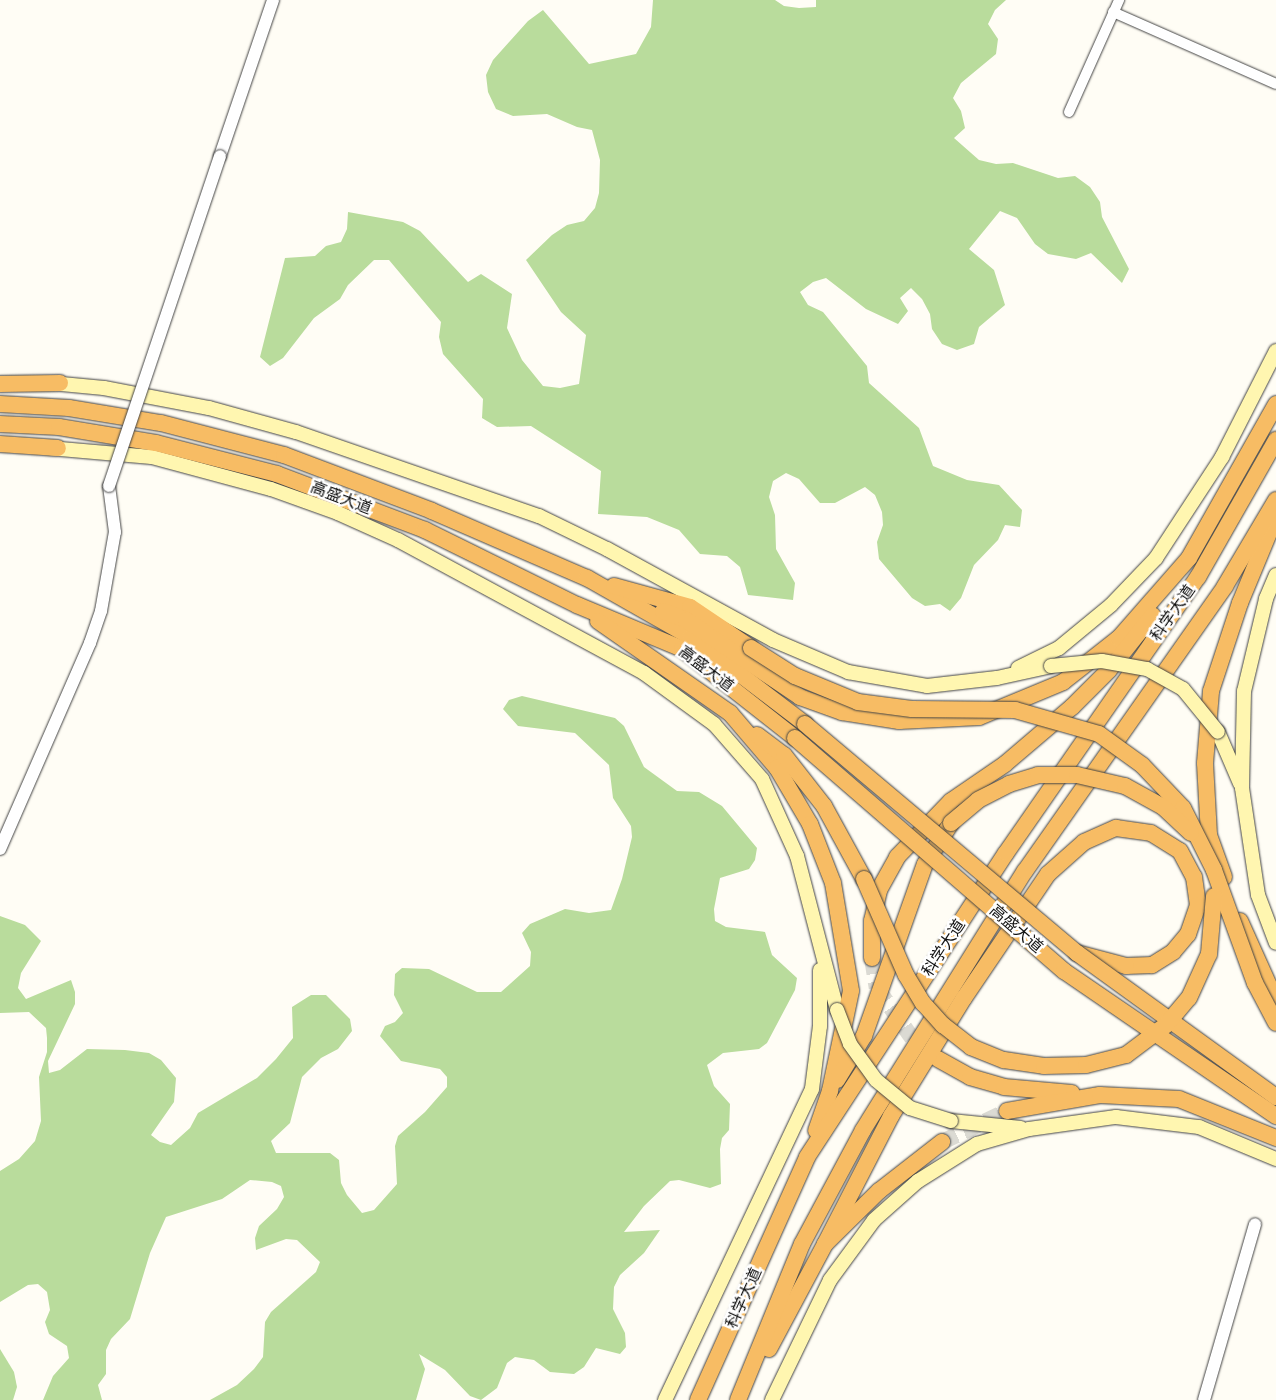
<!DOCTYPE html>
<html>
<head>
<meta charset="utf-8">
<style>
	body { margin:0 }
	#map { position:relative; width:1276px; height:1400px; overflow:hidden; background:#fffdf5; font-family:Spectral,"Noto Sans SC",serif }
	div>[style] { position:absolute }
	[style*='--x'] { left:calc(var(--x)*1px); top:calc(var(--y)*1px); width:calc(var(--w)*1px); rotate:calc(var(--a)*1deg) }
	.forest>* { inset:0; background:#b9dc9c }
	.trunk-tunnel>* { height:16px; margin-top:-8px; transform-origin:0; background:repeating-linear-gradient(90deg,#dbdad3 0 16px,transparent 0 24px) }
	.roads { filter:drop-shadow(0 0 1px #444) drop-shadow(0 0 1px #444) }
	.minor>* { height:10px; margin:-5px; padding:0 5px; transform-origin:5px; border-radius:5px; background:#fff }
	.tertiary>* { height:12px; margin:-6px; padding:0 6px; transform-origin:6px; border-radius:6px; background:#fff }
	.secondary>* { height:14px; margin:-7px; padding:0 7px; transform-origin:7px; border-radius:7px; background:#fff6b0 }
	.trunk>* { height:16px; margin:-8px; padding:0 8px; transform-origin:8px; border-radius:8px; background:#f7bc64 }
	.bridges { filter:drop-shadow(0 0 1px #444) drop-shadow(0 0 1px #444) }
	.tertiary-bridge>* { height:12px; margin:-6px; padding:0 6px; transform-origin:6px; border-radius:6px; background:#fff }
	.secondary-bridge>* { height:14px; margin:-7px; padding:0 7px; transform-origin:7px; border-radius:7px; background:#fff6b0 }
	.trunk-bridge>* { height:16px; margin:-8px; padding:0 8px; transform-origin:8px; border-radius:8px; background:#f7bc64 }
	span { translate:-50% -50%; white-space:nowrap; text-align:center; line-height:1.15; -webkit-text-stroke:5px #fff; paint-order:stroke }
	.street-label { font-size:16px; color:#111 }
</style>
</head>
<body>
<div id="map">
	<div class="forest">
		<div style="clip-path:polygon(653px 0,775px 0,784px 6px,799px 8px,816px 7px,816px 0,1006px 0,995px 10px,988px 24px,998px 39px,996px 54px,961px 83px,953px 98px,961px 111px,965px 128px,954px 138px,979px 160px,996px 164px,1013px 163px,1058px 178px,1075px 176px,1090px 187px,1100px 202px,1102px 217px,1129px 269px,1122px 283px,1091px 253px,1076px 259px,1048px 254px,1035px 244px,1017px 218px,1000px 211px,969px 249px,994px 270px,1005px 305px,979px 327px,974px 344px,957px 350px,942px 344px,932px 329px,930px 314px,922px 299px,911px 288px,900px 298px,908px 311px,898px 324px,866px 309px,826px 278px,813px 282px,800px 292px,808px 305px,823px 312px,867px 366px,869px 383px,919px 428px,933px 466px,967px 480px,999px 485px,1022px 510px,1020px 527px,1005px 525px,998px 540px,974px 565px,961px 598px,950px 611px,940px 604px,925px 606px,912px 598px,879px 559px,877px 542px,883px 525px,882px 512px,875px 495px,865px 487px,835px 503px,820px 503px,799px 479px,786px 473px,773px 481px,769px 497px,775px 515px,776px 549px,795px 583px,793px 600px,748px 595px,740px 567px,727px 556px,700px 554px,679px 530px,647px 517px,598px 514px,601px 471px,531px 426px,497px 427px,482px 418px,483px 399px,443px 354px,439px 337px,441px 322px,389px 260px,374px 260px,348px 285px,340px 299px,314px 318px,283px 358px,270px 366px,260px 357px,285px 258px,315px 256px,326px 246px,341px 242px,347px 229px,348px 212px,403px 222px,420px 231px,468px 282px,481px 274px,512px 294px,507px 328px,522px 360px,543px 386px,560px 388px,579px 384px,586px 335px,561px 312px,526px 260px,552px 235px,567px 225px,584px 221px,595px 208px,599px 193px,600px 160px,592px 130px,577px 127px,547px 114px,513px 116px,496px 109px,488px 92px,486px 75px,493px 60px,528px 21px,543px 10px,589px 64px,636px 54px,651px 27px)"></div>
		<div style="clip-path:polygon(522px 696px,615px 718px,624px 726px,644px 767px,677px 791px,699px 792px,722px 806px,757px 848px,755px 860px,749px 869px,720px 878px,714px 909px,715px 921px,726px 927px,765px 932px,772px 955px,797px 978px,795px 990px,767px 1043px,759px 1049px,723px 1053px,707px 1065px,714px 1086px,730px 1104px,729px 1130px,722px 1138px,720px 1149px,721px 1184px,710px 1188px,679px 1180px,670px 1181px,644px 1206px,624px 1232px,660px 1230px,644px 1253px,620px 1275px,614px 1287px,613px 1309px,625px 1333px,626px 1347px,620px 1354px,596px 1348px,584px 1367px,574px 1374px,550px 1372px,534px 1360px,515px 1357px,507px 1363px,497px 1388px,481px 1400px,470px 1396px,445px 1370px,419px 1354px,425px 1369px,416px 1400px,210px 1400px,237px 1385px,254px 1369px,263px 1357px,265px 1322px,271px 1312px,316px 1272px,320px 1262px,297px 1240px,286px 1239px,256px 1250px,255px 1238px,259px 1226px,277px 1209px,284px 1197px,281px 1186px,272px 1182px,250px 1180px,222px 1199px,166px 1217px,150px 1253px,130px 1319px,111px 1339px,106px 1350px,106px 1374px,98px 1385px,102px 1400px,43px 1400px,53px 1376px,69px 1358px,67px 1346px,49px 1334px,45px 1322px,50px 1310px,47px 1292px,38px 1284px,28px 1285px,0 1302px,0 1171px,19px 1159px,35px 1141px,41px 1121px,39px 1077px,47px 1052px,47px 1038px,46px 1028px,29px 1012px,0 1013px,0 916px,25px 925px,41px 941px,21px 973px,18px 988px,26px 999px,71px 980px,75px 992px,75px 1004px,48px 1061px,49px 1073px,60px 1070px,87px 1049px,125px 1050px,149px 1053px,161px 1060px,176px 1078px,174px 1102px,151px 1135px,160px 1142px,171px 1145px,190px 1128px,198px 1113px,257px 1078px,276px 1059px,293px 1038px,292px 1007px,311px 995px,326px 995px,350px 1019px,352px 1031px,338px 1049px,321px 1058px,302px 1077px,290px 1123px,271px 1141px,276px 1153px,330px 1153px,339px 1160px,341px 1183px,347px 1195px,362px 1213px,374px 1210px,397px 1184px,395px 1146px,398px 1136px,425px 1112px,447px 1087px,447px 1077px,440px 1069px,401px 1061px,380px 1036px,385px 1026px,395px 1022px,403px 1013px,394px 995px,395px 974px,402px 968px,429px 969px,477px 992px,501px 992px,530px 966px,531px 952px,522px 933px,530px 924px,565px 909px,589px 913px,611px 910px,622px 879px,632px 837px,631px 826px,613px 798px,609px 765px,575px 733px,518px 726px,503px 709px,509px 700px)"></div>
		<div style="clip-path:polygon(0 1349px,14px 1372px,17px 1387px,13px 1400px,0 1400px)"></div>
	</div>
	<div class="trunk-tunnel">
		<div style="--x:872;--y:958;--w:30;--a:81"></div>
		<div style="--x:877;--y:988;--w:61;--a:55"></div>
		<div style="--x:912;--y:1038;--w:21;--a:37"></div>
		<div style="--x:942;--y:1142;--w:72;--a:-25.5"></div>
	</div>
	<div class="roads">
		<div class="minor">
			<div style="--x:1113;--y:12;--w:178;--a:23.8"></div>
			<div style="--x:1069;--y:112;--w:123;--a:-65.9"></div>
		</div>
		<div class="tertiary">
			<div style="--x:220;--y:156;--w:165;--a:-71.2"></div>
			<div style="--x:0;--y:849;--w:225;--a:-66.4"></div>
			<div style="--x:90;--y:643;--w:34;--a:-71"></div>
			<div style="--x:101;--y:611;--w:80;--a:-80"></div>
			<div style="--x:115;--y:532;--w:46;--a:-97.4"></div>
			<div style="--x:1204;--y:1400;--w:183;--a:-73.8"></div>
		</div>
		<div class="secondary">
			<div style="--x:51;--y:383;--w:53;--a:5.4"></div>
			<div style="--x:104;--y:388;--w:107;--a:10.8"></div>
			<div style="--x:209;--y:408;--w:90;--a:15.4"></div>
			<div style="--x:296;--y:432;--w:257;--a:19.1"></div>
			<div style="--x:539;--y:516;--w:76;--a:25.9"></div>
			<div style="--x:607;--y:549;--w:189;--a:28.7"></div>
			<div style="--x:773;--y:640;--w:82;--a:23.1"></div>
			<div style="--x:848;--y:672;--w:80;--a:10"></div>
			<div style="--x:927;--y:686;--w:70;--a:-6.5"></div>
			<div style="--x:997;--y:678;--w:55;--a:-12.5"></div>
			<div style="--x:49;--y:448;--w:103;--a:5"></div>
			<div style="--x:152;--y:457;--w:123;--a:15.1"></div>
			<div style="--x:271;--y:489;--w:71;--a:19.7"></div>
			<div style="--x:338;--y:513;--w:66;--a:24.2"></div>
			<div style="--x:398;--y:540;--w:280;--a:28.4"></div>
			<div style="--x:644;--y:673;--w:87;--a:36.1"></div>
			<div style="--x:714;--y:724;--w:73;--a:48.9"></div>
			<div style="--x:762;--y:779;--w:85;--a:65.6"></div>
			<div style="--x:797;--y:856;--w:159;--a:75.4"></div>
			<div style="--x:1276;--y:575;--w:26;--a:113"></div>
			<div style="--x:1266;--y:599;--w:95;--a:103.4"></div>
			<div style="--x:1244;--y:691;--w:97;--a:91.2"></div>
			<div style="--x:1242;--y:788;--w:108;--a:81.5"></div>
			<div style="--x:1258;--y:895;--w:51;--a:69.4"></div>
			<div style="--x:1018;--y:668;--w:46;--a:-26"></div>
			<div style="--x:1059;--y:648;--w:67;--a:-39.6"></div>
			<div style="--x:1111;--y:605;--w:65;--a:-46.2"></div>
			<div style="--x:1156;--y:558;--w:121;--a:-56.8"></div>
			<div style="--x:1222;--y:457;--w:119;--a:-63"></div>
			<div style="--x:1218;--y:732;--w:56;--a:66.7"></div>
			<div style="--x:951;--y:1121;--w:70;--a:5.7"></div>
			<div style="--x:665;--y:1400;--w:344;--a:-64.7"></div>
			<div style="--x:812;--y:1089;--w:64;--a:-82.8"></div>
			<div style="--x:820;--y:1026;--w:56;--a:-90"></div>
			<div style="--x:772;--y:1400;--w:133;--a:-64.2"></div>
			<div style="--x:830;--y:1280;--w:74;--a:-53.7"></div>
			<div style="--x:874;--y:1220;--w:59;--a:-41.6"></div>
			<div style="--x:918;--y:1181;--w:70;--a:-32.1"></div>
			<div style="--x:977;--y:1144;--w:54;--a:-16.1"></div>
			<div style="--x:1029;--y:1129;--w:88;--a:-7.9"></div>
			<div style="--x:1116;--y:1117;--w:84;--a:6.9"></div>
			<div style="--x:1199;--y:1127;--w:83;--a:22.6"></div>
		</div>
		<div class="trunk">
			<div style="--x:0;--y:384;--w:60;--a:-1"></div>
			<div style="--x:0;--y:404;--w:69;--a:3.3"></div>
			<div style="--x:69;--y:408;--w:93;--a:9.3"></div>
			<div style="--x:161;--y:423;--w:127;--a:14.6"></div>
			<div style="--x:284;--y:455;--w:158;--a:20.7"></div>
			<div style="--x:432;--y:511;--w:169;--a:23.4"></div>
			<div style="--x:587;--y:578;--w:120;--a:29.6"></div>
			<div style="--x:691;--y:637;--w:143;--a:37.3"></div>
			<div style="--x:0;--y:424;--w:59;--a:2.9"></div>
			<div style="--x:59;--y:427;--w:98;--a:9.4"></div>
			<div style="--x:156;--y:443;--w:125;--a:14.4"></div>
			<div style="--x:277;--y:474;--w:158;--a:20.7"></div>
			<div style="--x:425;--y:530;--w:169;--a:26.3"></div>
			<div style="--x:577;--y:605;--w:114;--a:22.7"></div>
			<div style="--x:682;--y:649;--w:144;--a:38.2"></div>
			<div style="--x:0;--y:444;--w:58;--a:3.9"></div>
			<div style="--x:614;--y:586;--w:79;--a:15.4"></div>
			<div style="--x:690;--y:607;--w:73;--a:33.9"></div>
			<div style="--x:663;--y:611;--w:25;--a:21"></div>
			<div style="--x:686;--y:620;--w:138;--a:34"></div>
			<div style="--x:800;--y:697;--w:45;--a:19.7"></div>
			<div style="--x:842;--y:712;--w:58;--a:9"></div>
			<div style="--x:899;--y:721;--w:80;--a:-2.9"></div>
			<div style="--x:979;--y:717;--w:91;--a:-22.6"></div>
			<div style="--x:1063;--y:682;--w:71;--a:-38.2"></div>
			<div style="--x:1119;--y:638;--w:106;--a:-48.8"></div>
			<div style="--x:1189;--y:558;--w:177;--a:-60.5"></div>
			<div style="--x:598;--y:621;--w:161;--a:34.9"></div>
			<div style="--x:730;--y:713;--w:72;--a:49.5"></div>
			<div style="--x:777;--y:768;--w:65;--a:59.5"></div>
			<div style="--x:810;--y:824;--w:63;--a:68.7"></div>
			<div style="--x:833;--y:883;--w:109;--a:80.5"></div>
			<div style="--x:851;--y:991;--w:102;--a:101.9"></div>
			<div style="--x:830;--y:1091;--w:42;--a:109.3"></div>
			<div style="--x:757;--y:735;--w:34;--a:37"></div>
			<div style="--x:784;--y:755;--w:65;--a:51.9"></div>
			<div style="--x:824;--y:806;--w:83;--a:61.3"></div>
			<div style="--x:1224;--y:877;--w:45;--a:-109.7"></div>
			<div style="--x:1209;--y:835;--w:72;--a:-93.2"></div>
			<div style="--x:1205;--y:763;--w:72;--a:-85.2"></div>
			<div style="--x:1211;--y:691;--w:93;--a:-71.8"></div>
			<div style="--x:1240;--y:603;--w:94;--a:-67.5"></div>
			<div style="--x:1240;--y:921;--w:88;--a:65.8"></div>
			<div style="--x:872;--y:958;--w:37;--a:-90"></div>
			<div style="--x:872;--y:921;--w:32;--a:-77"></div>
			<div style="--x:879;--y:890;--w:38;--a:-61"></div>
			<div style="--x:897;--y:857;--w:78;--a:-46"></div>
			<div style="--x:951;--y:801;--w:65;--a:-34.4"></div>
			<div style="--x:1005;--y:764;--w:88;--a:-40.4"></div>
			<div style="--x:1072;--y:707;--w:52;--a:-45"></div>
			<div style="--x:1109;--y:670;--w:70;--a:-51.3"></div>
			<div style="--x:938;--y:1059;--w:37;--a:29"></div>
			<div style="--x:970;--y:1077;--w:35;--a:16"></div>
			<div style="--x:1004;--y:1087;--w:68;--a:5"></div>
			<div style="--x:837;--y:1080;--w:52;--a:-58.5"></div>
			<div style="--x:864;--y:1036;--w:182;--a:-70.5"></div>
			<div style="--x:925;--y:864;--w:49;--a:-57.6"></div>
			<div style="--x:1007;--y:1111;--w:94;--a:-9.8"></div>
			<div style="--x:1100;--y:1095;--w:79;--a:2.9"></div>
			<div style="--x:1179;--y:1099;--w:105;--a:21.9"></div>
			<div style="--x:825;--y:1244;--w:144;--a:-62.7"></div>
			<div style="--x:891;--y:1116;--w:139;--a:-58.3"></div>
			<div style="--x:964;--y:998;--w:150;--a:-55.9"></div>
			<div style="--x:1048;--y:874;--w:48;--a:-41.6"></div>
			<div style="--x:1084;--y:842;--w:35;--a:-24"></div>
			<div style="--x:1116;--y:828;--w:35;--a:8"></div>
			<div style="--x:1151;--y:833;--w:34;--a:32"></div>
			<div style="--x:1180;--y:851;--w:30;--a:62"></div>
			<div style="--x:1194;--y:877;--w:28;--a:82"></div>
			<div style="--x:1198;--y:905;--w:31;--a:109"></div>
			<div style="--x:1188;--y:934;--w:23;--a:130"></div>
			<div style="--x:1173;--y:952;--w:25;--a:148"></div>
			<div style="--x:1152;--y:965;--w:26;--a:178"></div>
			<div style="--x:1126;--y:966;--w:51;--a:-165.1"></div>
			<div style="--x:769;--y:1349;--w:119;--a:-61.9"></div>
			<div style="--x:825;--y:1244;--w:76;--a:-44.5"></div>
			<div style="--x:879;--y:1191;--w:80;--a:-37.9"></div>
			<div style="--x:698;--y:1400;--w:266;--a:-65.8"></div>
			<div style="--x:807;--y:1157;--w:363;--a:-56.8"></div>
			<div style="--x:1006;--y:853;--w:336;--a:-55.2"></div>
			<div style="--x:1198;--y:577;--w:158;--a:-60.3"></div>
			<div style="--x:738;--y:1400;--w:169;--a:-67.7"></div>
			<div style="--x:802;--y:1244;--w:129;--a:-61.8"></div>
			<div style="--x:863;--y:1130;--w:305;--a:-58"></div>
			<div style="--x:1025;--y:871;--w:348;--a:-54.9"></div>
			<div style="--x:1225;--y:586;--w:100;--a:-59.3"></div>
		</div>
	</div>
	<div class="bridges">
		<div class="tertiary-bridge">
			<div style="--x:109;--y:486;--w:348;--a:-71.4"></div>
		</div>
		<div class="secondary-bridge">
			<div style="--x:1051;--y:666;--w:51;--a:-5.6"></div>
			<div style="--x:1102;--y:661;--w:46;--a:10.1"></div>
			<div style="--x:1147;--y:669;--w:41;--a:29.1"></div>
			<div style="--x:1183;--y:689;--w:55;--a:50.9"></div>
			<div style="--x:837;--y:1010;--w:36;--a:69"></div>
			<div style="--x:850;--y:1044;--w:44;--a:54.2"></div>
			<div style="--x:876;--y:1080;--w:44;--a:39.5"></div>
			<div style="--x:910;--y:1108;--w:43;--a:17.6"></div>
		</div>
		<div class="trunk-bridge">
			<div style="--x:751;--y:648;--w:52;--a:32.5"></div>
			<div style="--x:795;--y:676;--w:68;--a:22.4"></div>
			<div style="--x:858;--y:702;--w:54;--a:7.4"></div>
			<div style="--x:912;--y:709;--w:103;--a:0.6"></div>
			<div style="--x:1015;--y:710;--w:87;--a:15.9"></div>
			<div style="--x:1099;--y:734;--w:53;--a:35.8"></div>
			<div style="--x:1142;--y:765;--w:59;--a:46.4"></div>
			<div style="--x:1183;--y:808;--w:69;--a:63.4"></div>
			<div style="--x:1214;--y:870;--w:120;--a:70.1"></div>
			<div style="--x:1255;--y:983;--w:45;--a:62.3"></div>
			<div style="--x:805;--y:724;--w:356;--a:40.1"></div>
			<div style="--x:1077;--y:953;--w:246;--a:35.9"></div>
			<div style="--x:795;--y:738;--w:356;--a:40.9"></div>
			<div style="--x:1064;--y:971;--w:257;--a:34.4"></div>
			<div style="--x:951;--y:823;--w:35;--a:-40"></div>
			<div style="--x:978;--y:800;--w:35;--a:-27"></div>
			<div style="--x:1009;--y:784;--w:30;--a:-17"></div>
			<div style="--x:1038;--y:775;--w:39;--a:0"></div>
			<div style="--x:1077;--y:775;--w:49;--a:12.9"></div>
			<div style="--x:1125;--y:786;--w:43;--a:28.9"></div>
			<div style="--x:1163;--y:807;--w:38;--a:43"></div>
			<div style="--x:864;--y:879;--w:105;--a:66.4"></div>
			<div style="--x:906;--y:975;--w:33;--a:59"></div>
			<div style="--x:923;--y:1003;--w:30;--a:48"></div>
			<div style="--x:943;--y:1025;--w:36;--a:38"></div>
			<div style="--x:971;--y:1047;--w:35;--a:22"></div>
			<div style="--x:1004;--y:1060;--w:40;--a:8.5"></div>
			<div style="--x:1044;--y:1066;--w:42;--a:-1.4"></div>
			<div style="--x:1086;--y:1065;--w:41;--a:-14"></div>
			<div style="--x:1126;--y:1055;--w:50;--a:-36.9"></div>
			<div style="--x:1166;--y:1025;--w:35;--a:-50"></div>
			<div style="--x:1189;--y:998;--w:48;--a:-65.6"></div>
			<div style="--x:1209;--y:954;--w:58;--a:-85.1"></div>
		</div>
	</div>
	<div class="street-label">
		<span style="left:341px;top:498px;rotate:21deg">高盛大道</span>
		<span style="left:1173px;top:613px;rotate:-55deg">科学大道</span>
		<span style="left:706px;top:669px;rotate:37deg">高盛大道</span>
		<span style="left:1016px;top:929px;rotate:41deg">高盛大道</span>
		<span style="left:944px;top:948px;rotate:-57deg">科学大道</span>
		<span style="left:744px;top:1298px;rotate:-66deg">科学大道</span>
	</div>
</div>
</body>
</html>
